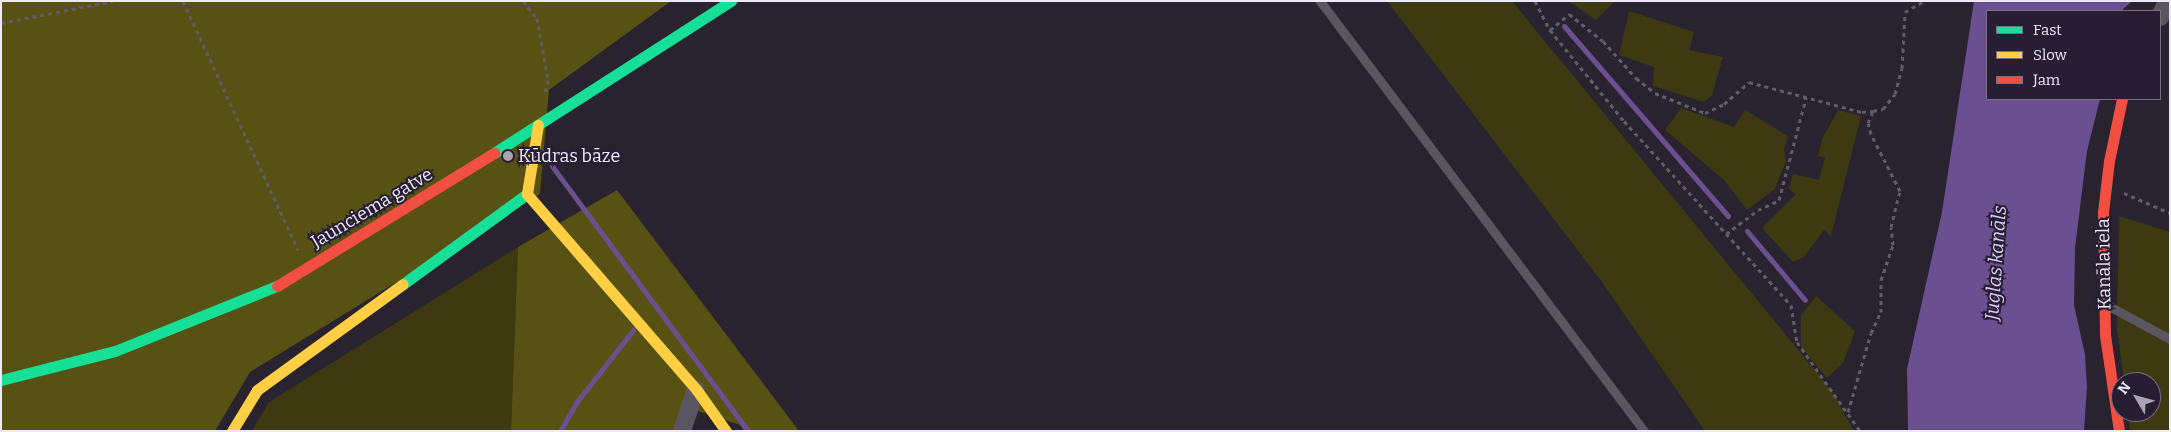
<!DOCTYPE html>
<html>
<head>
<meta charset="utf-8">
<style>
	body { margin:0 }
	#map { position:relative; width:2171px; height:432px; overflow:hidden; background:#28232f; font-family:Bitter,serif }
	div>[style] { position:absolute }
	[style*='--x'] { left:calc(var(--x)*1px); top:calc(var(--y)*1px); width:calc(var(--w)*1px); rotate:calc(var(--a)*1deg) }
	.green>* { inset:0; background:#3d3911 }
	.forest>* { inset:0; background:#575213 }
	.water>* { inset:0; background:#6b5091 }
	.stream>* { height:5px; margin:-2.5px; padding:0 2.5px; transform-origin:2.5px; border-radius:2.5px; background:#6b5091 }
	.path>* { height:3px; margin-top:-1.5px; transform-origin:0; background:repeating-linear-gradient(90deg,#615d66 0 4px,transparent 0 8px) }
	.lane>* { height:9px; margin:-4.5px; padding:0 4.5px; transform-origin:4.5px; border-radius:4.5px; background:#59565f }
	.street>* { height:18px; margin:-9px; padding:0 9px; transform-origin:9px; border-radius:9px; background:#59565f }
	.fast>* { height:11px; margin:-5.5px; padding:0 5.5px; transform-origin:5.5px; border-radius:5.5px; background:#16e098 }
	.slow>* { height:11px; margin:-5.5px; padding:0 5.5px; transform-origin:5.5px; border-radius:5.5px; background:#ffcf43 }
	.jam>* { height:11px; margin:-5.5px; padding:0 5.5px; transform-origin:5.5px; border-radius:5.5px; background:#f24e42 }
	.dots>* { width:14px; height:14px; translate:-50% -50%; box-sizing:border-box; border:2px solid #271e34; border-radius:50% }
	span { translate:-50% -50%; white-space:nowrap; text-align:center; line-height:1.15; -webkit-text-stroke:4px #271e34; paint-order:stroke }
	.poi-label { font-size:18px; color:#eee9f8 }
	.left { translate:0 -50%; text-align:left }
	.street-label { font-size:18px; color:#eee9f8 }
	.water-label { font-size:19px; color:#dccdf5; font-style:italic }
	.frame { position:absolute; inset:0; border:2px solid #eee9f8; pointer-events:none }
	.legend { position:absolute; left:1986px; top:10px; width:175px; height:90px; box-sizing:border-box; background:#271e34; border:1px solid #776f82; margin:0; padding:6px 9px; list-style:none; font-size:15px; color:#eee9f8 }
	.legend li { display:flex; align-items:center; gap:10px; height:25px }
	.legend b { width:25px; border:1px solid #776f82 }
	.north { position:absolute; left:2111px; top:372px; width:50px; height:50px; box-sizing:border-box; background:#271e34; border:1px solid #776f82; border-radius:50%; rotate:307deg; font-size:14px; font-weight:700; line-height:20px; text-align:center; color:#eee9f8 }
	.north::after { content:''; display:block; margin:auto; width:18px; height:22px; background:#a9a4b2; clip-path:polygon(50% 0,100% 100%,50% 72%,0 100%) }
</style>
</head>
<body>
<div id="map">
	<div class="green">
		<div style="clip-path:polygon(1387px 1px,1512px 1px,1831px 390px,1854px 431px,1705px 431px,1602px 282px)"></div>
		<div style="clip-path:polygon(1568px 1px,1615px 1px,1596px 20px)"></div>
		<div style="clip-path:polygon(1629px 11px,1694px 32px,1689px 50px,1723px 57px,1712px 95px,1704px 102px,1653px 86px,1654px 67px,1619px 55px)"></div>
		<div style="clip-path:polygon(1681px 108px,1734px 127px,1745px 110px,1788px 136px,1784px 149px,1786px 161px,1775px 189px,1747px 210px,1724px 180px,1665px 130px)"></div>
		<div style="clip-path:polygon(1838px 110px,1861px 116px,1831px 236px,1824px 230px,1804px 257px,1793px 262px,1762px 228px,1796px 194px,1789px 189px,1793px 174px,1819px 180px,1825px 158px,1818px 156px,1822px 139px)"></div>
		<div style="clip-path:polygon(2119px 216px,2170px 232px,2170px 431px,2130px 431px,2127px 412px,2151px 412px,2151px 382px,2124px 382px,2117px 329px)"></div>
		<div style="clip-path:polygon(518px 247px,511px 431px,252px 431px,269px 402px)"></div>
		<div style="clip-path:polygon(1816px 296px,1855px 331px,1843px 363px,1827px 378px,1801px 347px,1801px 315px)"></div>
	</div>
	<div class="forest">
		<div style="clip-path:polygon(1px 1px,671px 1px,549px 90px,540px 194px,250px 372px,215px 431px,1px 431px)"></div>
		<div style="clip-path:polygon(617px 190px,799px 431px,744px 431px,740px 425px,695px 410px,686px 431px,511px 431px,518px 247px)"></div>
	</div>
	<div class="water">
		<div style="clip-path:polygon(1974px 1px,2132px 1px,2121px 11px,1987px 11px,1987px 99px,2100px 99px,2087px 151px,2075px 248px,2074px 305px,2085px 355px,2087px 387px,2084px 431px,1908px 431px,1907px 369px,1942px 212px)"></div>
	</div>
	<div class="stream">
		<div style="--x:1564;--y:26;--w:251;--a:49.2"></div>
		<div style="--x:552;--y:166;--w:330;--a:53.5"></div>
		<div style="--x:1747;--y:231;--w:90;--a:50"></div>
		<div style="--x:560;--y:431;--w:32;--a:-60"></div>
		<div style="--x:576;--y:403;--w:93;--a:-52"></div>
	</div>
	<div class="path">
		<div style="--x:183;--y:1;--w:274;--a:65.2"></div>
		<div style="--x:523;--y:1;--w:22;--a:51"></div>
		<div style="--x:537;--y:18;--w:63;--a:79.9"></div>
		<div style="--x:548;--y:80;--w:15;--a:101"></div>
		<div style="--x:1535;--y:1;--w:33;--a:63"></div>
		<div style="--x:1550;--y:30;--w:117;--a:50.9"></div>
		<div style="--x:1624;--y:121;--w:248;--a:47.8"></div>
		<div style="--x:1791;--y:305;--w:37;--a:81"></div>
		<div style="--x:1797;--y:342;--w:109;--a:54.7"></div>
		<div style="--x:1;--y:23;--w:114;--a:-11.1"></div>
		<div style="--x:1550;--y:30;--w:25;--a:-40"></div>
		<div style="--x:1569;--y:14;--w:43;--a:38.5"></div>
		<div style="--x:1603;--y:41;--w:50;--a:48.3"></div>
		<div style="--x:1636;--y:78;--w:24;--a:38"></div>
		<div style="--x:1655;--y:93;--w:54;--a:21.8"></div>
		<div style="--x:1705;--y:113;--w:21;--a:-25"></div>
		<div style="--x:1724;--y:104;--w:33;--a:-41"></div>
		<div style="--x:1749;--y:82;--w:117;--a:14.9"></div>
		<div style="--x:1862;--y:112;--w:11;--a:-5"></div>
		<div style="--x:1873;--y:111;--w:10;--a:-11"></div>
		<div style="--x:1883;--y:109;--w:19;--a:-51"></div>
		<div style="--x:1895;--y:94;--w:27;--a:-75"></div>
		<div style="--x:1902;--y:68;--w:56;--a:-86.9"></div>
		<div style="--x:1905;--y:12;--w:22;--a:-30"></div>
		<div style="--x:2124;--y:193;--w:50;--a:23.5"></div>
		<div style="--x:1726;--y:234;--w:40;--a:-37"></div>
		<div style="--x:1758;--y:210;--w:23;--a:-25"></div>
		<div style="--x:1779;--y:200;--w:106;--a:-75.2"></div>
		<div style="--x:1848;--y:412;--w:82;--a:-73.8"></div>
		<div style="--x:1871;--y:333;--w:23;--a:-65"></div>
		<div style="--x:1881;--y:312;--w:32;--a:-90"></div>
		<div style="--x:1881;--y:280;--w:37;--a:-71"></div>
		<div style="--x:1893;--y:245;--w:18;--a:-96"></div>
		<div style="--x:1891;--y:227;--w:37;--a:-76"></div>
		<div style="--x:1900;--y:191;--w:64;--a:-117"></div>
		<div style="--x:1871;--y:134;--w:11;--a:-105"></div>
		<div style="--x:1868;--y:123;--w:13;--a:-67"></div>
	</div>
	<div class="lane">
		<div style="--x:1320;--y:1;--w:538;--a:53"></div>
		<div style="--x:2107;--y:305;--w:72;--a:28.4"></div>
	</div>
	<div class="street">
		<div style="--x:2160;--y:17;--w:17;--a:-66"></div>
		<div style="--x:682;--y:431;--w:44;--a:-71.6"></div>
	</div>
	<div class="fast">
		<div style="--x:494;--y:153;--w:282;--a:-32.7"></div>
		<div style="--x:403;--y:284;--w:153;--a:-36"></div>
		<div style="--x:1;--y:380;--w:118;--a:-14.3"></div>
		<div style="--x:115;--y:351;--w:175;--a:-21.9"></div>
	</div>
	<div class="slow">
		<div style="--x:538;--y:125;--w:70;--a:99.1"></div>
		<div style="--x:527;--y:194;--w:258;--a:49.1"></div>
		<div style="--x:696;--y:389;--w:52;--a:54.5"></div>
		<div style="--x:232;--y:431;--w:48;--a:-58.6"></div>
		<div style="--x:257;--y:390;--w:180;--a:-36"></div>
	</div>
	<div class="jam">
		<div style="--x:277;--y:286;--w:255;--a:-31.5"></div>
		<div style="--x:2119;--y:431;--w:97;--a:-98.3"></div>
		<div style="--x:2105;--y:335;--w:123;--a:-90.9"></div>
		<div style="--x:2103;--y:212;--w:51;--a:-83.3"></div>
		<div style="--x:2109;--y:161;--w:63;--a:-78.2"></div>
	</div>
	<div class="dots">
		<div style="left:508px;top:156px;background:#a9a4b2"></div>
	</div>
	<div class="poi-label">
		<span class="left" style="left:518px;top:156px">Kūdras bāze</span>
	</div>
	<div class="street-label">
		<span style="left:372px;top:208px;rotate:-31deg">Jaunciema gatve</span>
		<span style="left:2104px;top:264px;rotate:-91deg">Kanāla iela</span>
	</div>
	<div class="water-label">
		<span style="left:1996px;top:263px;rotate:-86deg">Juglas kanāls</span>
	</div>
	<div class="frame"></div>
	<ul class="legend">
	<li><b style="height:6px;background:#16e098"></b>Fast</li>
	<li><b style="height:6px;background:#ffcf43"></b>Slow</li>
	<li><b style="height:6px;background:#f24e42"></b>Jam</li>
	</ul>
	<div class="north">N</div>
</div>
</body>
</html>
